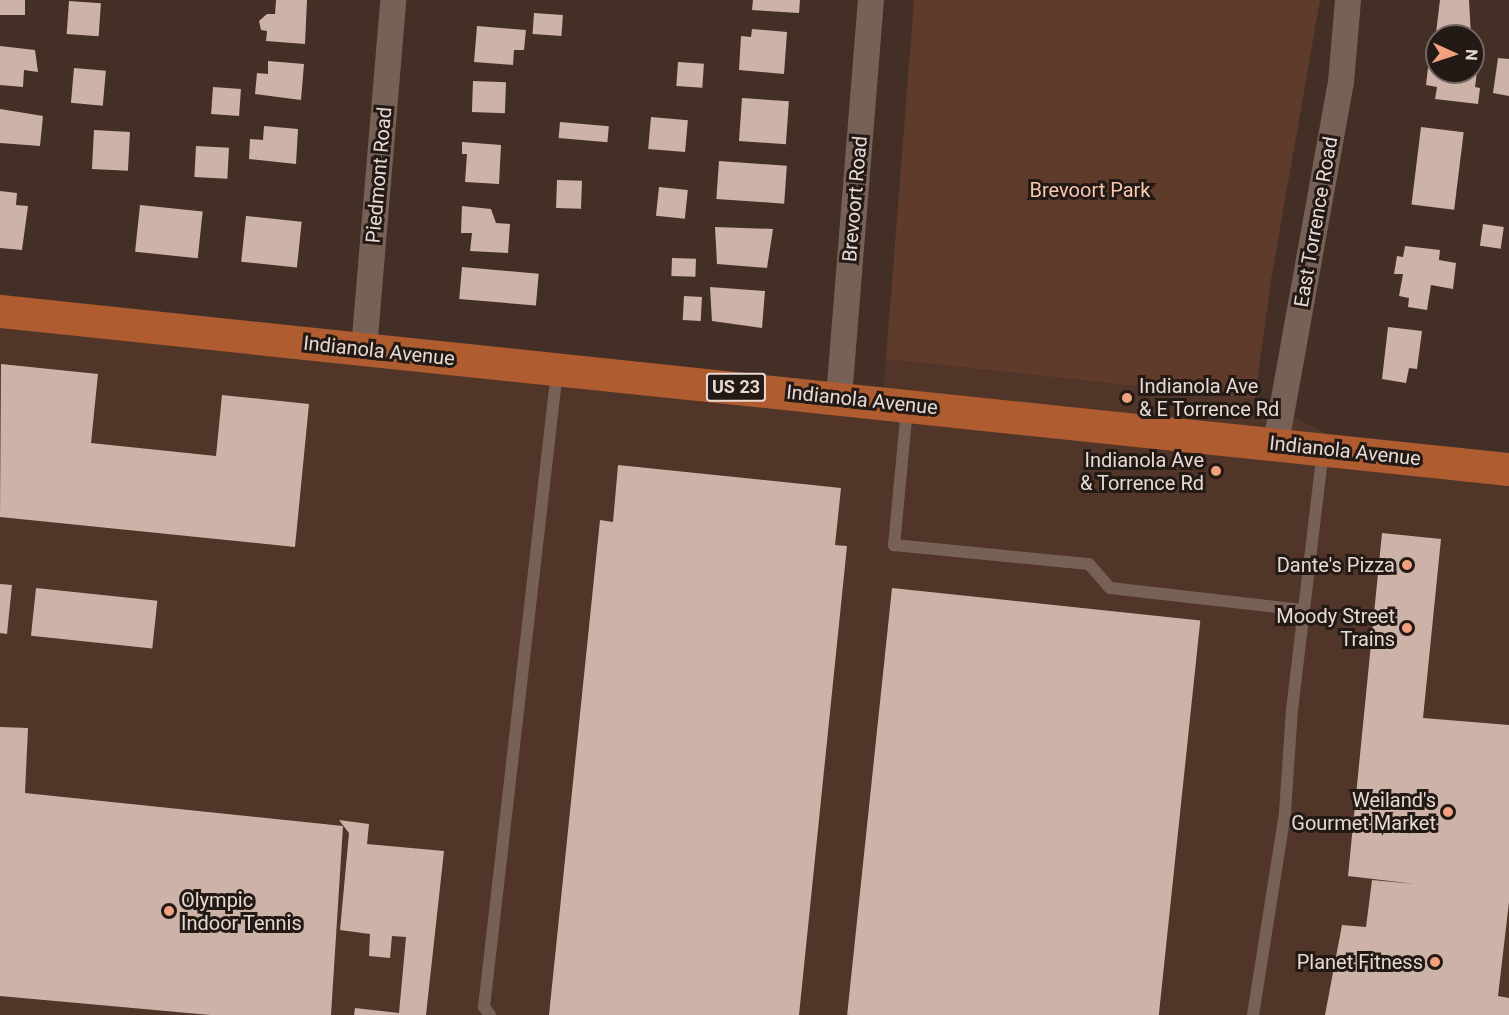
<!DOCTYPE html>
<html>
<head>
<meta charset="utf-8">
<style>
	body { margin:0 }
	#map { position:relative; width:1509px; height:1015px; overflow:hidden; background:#442f26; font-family:Roboto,sans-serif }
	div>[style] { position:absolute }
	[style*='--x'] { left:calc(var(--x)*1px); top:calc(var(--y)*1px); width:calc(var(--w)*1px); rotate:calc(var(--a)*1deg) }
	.built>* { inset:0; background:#513529 }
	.green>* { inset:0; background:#5f3b2c }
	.building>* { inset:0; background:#cdb2a7; transform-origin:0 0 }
	.service>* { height:12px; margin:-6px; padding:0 6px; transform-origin:6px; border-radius:6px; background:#776056 }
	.minor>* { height:26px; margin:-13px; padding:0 13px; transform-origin:13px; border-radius:13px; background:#776056 }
	.primary>* { height:33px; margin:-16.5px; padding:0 16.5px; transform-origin:16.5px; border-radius:16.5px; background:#af5c30 }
	.dots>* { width:16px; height:16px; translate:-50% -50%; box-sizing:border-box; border:3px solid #231915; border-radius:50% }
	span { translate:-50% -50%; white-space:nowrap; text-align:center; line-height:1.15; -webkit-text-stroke:6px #231915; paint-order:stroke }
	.shield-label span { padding:2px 4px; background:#231915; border:2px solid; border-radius:4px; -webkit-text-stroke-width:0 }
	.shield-label { font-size:18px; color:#e7d9d4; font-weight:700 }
	.street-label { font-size:20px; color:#e7d9d4 }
	.park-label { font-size:20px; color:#f9c6b0 }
	.poi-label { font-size:20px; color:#e7d9d4 }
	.left { translate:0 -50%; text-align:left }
	.right { translate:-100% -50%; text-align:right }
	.north { position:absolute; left:1425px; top:24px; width:60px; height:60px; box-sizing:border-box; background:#231915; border:2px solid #716661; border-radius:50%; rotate:93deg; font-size:16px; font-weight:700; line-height:24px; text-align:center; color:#e7d9d4 }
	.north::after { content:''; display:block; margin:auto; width:21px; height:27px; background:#f2a17e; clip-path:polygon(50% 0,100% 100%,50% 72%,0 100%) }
</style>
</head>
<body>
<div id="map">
	<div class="built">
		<div style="clip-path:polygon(0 312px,882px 405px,886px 359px,1255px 399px,1369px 454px,1509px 468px,1509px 1015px,0 1015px)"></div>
	</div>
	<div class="green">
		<div style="clip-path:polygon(914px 0,1320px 0,1271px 280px,1255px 399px,886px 359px)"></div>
	</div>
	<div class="building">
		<div style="left:0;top:0;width:25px;height:15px"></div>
		<div style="clip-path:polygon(276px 0,307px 0,305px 44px,266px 41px,267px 31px,261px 30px,259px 21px,267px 14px,275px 14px)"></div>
		<div style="clip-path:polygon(753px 0,800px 0,799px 13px,752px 10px)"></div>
		<div style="clip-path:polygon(1440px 0,1469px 0,1471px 36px,1436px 33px)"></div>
		<div style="left:69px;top:1px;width:32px;height:33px;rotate:4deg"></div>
		<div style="left:534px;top:13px;width:29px;height:21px;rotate:4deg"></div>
		<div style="clip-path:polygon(477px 26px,526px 30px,524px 50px,514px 50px,513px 65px,474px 62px)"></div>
		<div style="clip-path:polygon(752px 29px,787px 32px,784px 74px,739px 70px,741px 36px,751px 37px)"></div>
		<div style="clip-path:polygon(0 46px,35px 50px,38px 72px,24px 70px,23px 87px,0 85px)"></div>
		<div style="clip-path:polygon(1430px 50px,1437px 51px,1437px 72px,1473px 72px,1473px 56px,1479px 57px,1475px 87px,1480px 88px,1478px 104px,1435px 99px,1437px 87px,1426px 85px)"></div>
		<div style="clip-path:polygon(1498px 58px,1509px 59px,1509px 96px,1493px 93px)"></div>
		<div style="clip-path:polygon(268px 61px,304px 64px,301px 100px,255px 94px,257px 73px,268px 74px)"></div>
		<div style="left:678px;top:62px;width:26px;height:24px;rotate:4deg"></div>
		<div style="left:74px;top:68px;width:32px;height:35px;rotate:5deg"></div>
		<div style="left:473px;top:81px;width:33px;height:31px;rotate:2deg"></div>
		<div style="left:213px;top:87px;width:28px;height:27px;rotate:4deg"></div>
		<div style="left:742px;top:98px;width:47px;height:43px;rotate:4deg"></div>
		<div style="clip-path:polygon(0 109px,43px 116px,40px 146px,0 143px)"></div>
		<div style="left:651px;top:117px;width:37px;height:32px;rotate:5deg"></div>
		<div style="left:560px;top:122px;width:49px;height:16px;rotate:5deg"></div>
		<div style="clip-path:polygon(264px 126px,298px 129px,296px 164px,249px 159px,250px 139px,263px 140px)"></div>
		<div style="left:1421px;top:127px;width:43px;height:78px;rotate:7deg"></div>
		<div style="left:94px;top:130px;width:36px;height:39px;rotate:3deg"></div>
		<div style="clip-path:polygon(462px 142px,501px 145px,499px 184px,465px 182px,467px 154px,462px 154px)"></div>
		<div style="left:196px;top:146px;width:33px;height:31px;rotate:3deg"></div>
		<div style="left:719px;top:161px;width:68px;height:38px;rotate:4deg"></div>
		<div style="left:557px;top:180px;width:25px;height:28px;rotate:2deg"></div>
		<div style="left:659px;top:187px;width:29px;height:29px;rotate:6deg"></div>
		<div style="clip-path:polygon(0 191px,17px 193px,16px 205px,28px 206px,22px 250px,0 248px)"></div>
		<div style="left:140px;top:205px;width:63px;height:47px;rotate:6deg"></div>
		<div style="clip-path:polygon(462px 206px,491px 209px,496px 223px,510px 224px,508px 253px,470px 251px,472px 233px,461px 233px)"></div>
		<div style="left:246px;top:216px;width:56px;height:46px;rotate:6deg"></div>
		<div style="left:1483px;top:224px;width:21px;height:22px;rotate:8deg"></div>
		<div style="clip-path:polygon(715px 227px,773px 229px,767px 268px,717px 264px)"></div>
		<div style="clip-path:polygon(1405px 246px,1440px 250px,1439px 260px,1456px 263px,1453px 289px,1431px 285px,1427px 310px,1408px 307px,1409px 298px,1399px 296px,1403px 274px,1394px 274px,1397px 256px,1403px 257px)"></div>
		<div style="left:672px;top:258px;width:24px;height:18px;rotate:2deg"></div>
		<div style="left:462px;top:267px;width:77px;height:32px;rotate:5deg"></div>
		<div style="clip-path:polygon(710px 287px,765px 291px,762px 328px,712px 321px)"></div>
		<div style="left:684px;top:296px;width:18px;height:24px;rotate:3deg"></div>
		<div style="clip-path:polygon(1388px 327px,1422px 331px,1417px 369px,1409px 368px,1406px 383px,1382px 379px)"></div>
		<div style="clip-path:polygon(1px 364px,98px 374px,91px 443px,216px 456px,222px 395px,309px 404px,295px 547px,0 517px)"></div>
		<div style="clip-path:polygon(618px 465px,841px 488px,835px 545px,847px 546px,799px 1015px,549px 1015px,600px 520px,613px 522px)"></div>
		<div style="clip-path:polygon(1382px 533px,1441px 539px,1423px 718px,1509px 725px,1509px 902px,1498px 996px,1509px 998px,1509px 1015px,1325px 1015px,1342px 925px,1366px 927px,1372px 880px,1415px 884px,1348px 876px)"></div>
		<div style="clip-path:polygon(0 584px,12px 585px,7px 634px,0 633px)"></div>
		<div style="left:36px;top:588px;width:122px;height:48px;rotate:6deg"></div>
		<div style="left:892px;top:588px;width:310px;height:429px;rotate:6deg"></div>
		<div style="clip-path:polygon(0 727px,28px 728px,25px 793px,343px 826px,331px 1015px,210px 1015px,0 996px)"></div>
		<div style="clip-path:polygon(339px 820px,369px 824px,367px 844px,444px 851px,426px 1015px,354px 1015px,355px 1008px,399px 1013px,406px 937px,392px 936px,390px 958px,369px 956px,370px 934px,340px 930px,349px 833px)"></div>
	</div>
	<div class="service">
		<div style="--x:907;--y:408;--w:138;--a:95.4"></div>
		<div style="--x:894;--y:545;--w:196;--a:5.6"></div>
		<div style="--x:1089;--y:564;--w:32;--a:49"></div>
		<div style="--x:1110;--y:588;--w:194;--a:6.5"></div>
		<div style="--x:490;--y:1015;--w:10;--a:-127"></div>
		<div style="--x:484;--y:1007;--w:640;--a:-83.45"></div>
		<div style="--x:1253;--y:1015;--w:206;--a:-81"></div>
		<div style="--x:1285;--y:812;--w:102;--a:-86.1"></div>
		<div style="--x:1292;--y:710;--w:263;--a:-83.2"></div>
	</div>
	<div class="minor">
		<div style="--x:364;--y:349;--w:350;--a:-85.2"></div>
		<div style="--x:839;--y:397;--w:398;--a:-85.4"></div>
		<div style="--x:1276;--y:443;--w:367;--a:-79.8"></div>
		<div style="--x:1341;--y:82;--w:82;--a:-85.1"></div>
	</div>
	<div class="primary">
		<div style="--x:0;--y:311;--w:1517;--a:5.98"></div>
	</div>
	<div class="dots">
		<div style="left:1127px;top:398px;background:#f2a17e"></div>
		<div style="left:1216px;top:471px;background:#f2a17e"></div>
		<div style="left:1407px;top:565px;background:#f2a17e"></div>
		<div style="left:1407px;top:628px;background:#f2a17e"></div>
		<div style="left:1448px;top:812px;background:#f2a17e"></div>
		<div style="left:169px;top:911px;background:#f2a17e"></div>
		<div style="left:1435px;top:962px;background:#f2a17e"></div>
	</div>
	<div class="shield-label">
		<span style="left:736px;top:387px">US 23</span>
	</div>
	<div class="street-label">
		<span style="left:379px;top:175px;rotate:-85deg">Piedmont Road</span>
		<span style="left:855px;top:199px;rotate:-85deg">Brevoort Road</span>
		<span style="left:1316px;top:222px;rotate:-80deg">East Torrence Road</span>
		<span style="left:379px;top:351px;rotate:6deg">Indianola Avenue</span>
		<span style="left:862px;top:400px;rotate:6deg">Indianola Avenue</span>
		<span style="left:1345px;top:451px;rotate:6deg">Indianola Avenue</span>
	</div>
	<div class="park-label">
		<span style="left:1090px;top:190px">Brevoort Park</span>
	</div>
	<div class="poi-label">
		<span class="left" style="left:1139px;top:398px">Indianola Ave<br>&amp; E Torrence Rd</span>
		<span class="right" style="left:1204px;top:472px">Indianola Ave<br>&amp; Torrence Rd</span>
		<span class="right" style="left:1395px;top:565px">Dante's Pizza</span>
		<span class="right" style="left:1395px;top:628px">Moody Street<br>Trains</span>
		<span class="right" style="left:1436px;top:812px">Weiland's<br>Gourmet Market</span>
		<span class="left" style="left:181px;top:912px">Olympic<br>Indoor Tennis</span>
		<span class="right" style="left:1423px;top:962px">Planet Fitness</span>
	</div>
	<div class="north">N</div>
</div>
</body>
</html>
